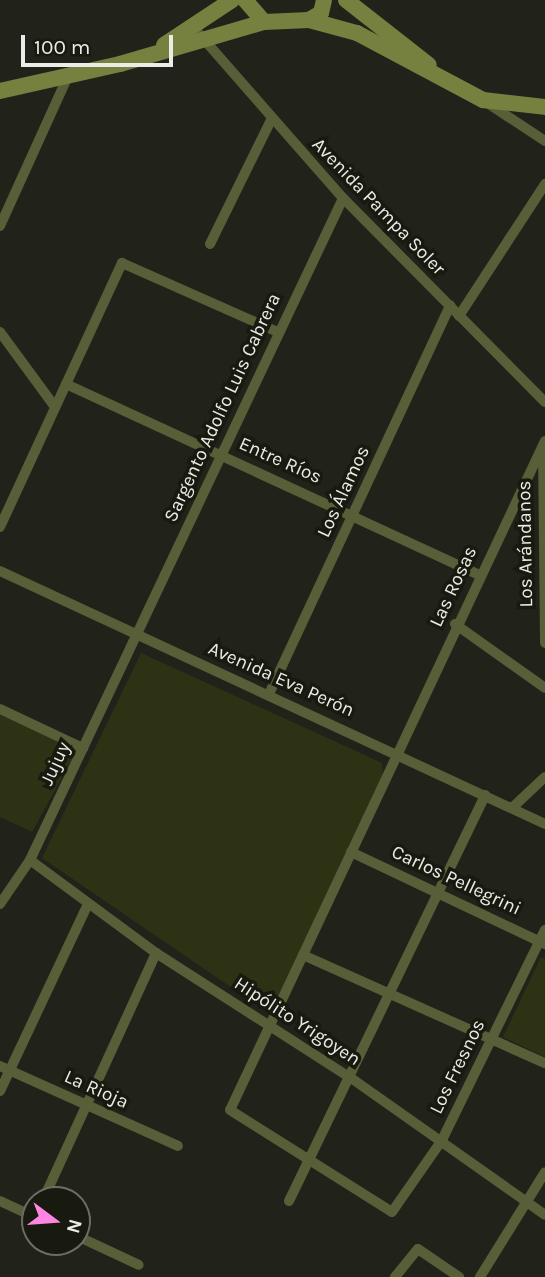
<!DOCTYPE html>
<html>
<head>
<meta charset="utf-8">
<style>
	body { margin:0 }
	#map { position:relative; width:545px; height:1277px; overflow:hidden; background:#21231a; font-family:Karla,sans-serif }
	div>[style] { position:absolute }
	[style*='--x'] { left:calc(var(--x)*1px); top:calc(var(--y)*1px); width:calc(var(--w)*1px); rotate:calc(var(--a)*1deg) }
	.green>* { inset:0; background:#2d3215 }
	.minor>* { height:10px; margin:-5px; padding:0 5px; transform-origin:5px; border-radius:5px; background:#585f38 }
	.secondary>* { height:16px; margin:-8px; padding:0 8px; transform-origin:8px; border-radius:8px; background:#768140 }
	span { translate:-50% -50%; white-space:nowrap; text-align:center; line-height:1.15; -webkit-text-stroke:7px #181a10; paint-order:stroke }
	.street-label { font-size:19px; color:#ebece6 }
	.north { position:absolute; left:21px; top:1186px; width:70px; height:70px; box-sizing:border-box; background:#181a10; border:2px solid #6c6e66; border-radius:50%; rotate:106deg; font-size:19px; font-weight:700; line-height:28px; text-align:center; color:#ebece6 }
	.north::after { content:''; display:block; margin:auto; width:24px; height:32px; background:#fd86e2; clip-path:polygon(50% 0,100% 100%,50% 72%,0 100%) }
	.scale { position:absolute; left:21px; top:35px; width:152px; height:32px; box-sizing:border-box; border:4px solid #ebece6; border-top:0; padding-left:9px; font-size:21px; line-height:24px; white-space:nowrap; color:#ebece6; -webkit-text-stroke:5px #181a10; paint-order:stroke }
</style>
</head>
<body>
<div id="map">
	<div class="green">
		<div style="clip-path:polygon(141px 653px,382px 763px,383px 774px,273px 1009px,263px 1009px,42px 858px)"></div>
		<div style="clip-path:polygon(0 715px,77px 750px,32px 832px,0 817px)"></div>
		<div style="clip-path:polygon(541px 957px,545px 959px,545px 1057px,503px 1037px)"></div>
	</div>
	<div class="minor">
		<div style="--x:194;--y:28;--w:226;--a:48.8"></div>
		<div style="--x:343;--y:198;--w:287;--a:45.3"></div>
		<div style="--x:486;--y:102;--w:71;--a:33.5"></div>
		<div style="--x:0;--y:226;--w:165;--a:-65.6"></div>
		<div style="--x:210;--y:244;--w:138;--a:-63.8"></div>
		<div style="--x:459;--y:316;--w:158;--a:-56.9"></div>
		<div style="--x:0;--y:332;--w:93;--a:53.7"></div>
		<div style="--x:66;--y:384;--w:455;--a:24.8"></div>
		<div style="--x:545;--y:441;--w:739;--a:115.21"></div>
		<div style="--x:230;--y:1110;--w:191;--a:32.2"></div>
		<div style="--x:392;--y:1212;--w:88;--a:-55.2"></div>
		<div style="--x:442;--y:1140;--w:234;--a:-63.9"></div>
		<div style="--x:543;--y:447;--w:196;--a:89.4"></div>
		<div style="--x:0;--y:527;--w:291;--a:-65.2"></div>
		<div style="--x:122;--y:263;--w:171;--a:23.9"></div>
		<div style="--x:0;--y:571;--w:601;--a:24.9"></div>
		<div style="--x:455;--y:624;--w:110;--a:35.4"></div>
		<div style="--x:269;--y:694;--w:429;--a:-65"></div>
		<div style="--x:0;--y:709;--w:92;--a:25.2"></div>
		<div style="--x:512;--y:808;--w:45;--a:-43.2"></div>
		<div style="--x:351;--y:852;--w:215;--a:25.4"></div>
		<div style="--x:30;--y:860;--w:157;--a:36.4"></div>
		<div style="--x:156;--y:953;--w:232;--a:32.7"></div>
		<div style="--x:351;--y:1078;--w:237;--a:35.2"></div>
		<div style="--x:0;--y:904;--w:53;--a:-55.7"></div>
		<div style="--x:30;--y:860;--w:732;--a:-64.69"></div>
		<div style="--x:303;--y:955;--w:265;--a:24.1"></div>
		<div style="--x:0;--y:1066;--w:195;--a:24.2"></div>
		<div style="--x:0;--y:1091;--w:207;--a:-64.8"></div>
		<div style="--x:43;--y:1200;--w:272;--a:-65.4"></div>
		<div style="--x:0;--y:1201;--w:38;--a:25"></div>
		<div style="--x:289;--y:1201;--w:451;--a:-64.2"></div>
		<div style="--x:77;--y:1236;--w:68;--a:25.1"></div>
		<div style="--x:395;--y:1277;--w:36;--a:-51"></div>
		<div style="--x:418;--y:1249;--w:50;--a:34.3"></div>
		<div style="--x:480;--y:1277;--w:123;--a:-58.2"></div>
	</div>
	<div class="secondary">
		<div style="--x:245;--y:0;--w:29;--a:49"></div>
		<div style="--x:346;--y:0;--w:105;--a:38.1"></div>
		<div style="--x:309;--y:20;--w:14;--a:-30"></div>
		<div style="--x:321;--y:13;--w:13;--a:-77"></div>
		<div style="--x:164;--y:45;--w:82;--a:-33.5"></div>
		<div style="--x:0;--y:91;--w:123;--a:-12.7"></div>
		<div style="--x:120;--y:64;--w:150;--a:-16.3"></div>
		<div style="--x:264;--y:22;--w:45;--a:-2.5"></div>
		<div style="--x:309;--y:20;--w:50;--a:15.2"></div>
		<div style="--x:357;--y:33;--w:143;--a:28"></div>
		<div style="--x:483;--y:100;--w:62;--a:6.4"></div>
	</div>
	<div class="street-label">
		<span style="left:378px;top:207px;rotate:46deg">Avenida Pampa Soler</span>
		<span style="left:223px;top:408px;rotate:-65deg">Sargento Adolfo Luis Cabrera</span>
		<span style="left:280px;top:461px;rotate:24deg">Entre Ríos</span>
		<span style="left:344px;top:492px;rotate:-65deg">Los Álamos</span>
		<span style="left:526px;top:544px;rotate:-91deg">Los Arándanos</span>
		<span style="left:454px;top:587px;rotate:-65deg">Las Rosas</span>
		<span style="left:281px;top:680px;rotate:24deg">Avenida Eva Perón</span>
		<span style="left:56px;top:764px;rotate:-65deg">Jujuy</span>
		<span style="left:456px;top:881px;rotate:25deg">Carlos Pellegrini</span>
		<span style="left:297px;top:1022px;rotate:33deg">Hipólito Yrigoyen</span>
		<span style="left:458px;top:1067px;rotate:-64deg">Los Fresnos</span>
		<span style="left:96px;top:1090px;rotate:24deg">La Rioja</span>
	</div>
	<div class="north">N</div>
	<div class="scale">100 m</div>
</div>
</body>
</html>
